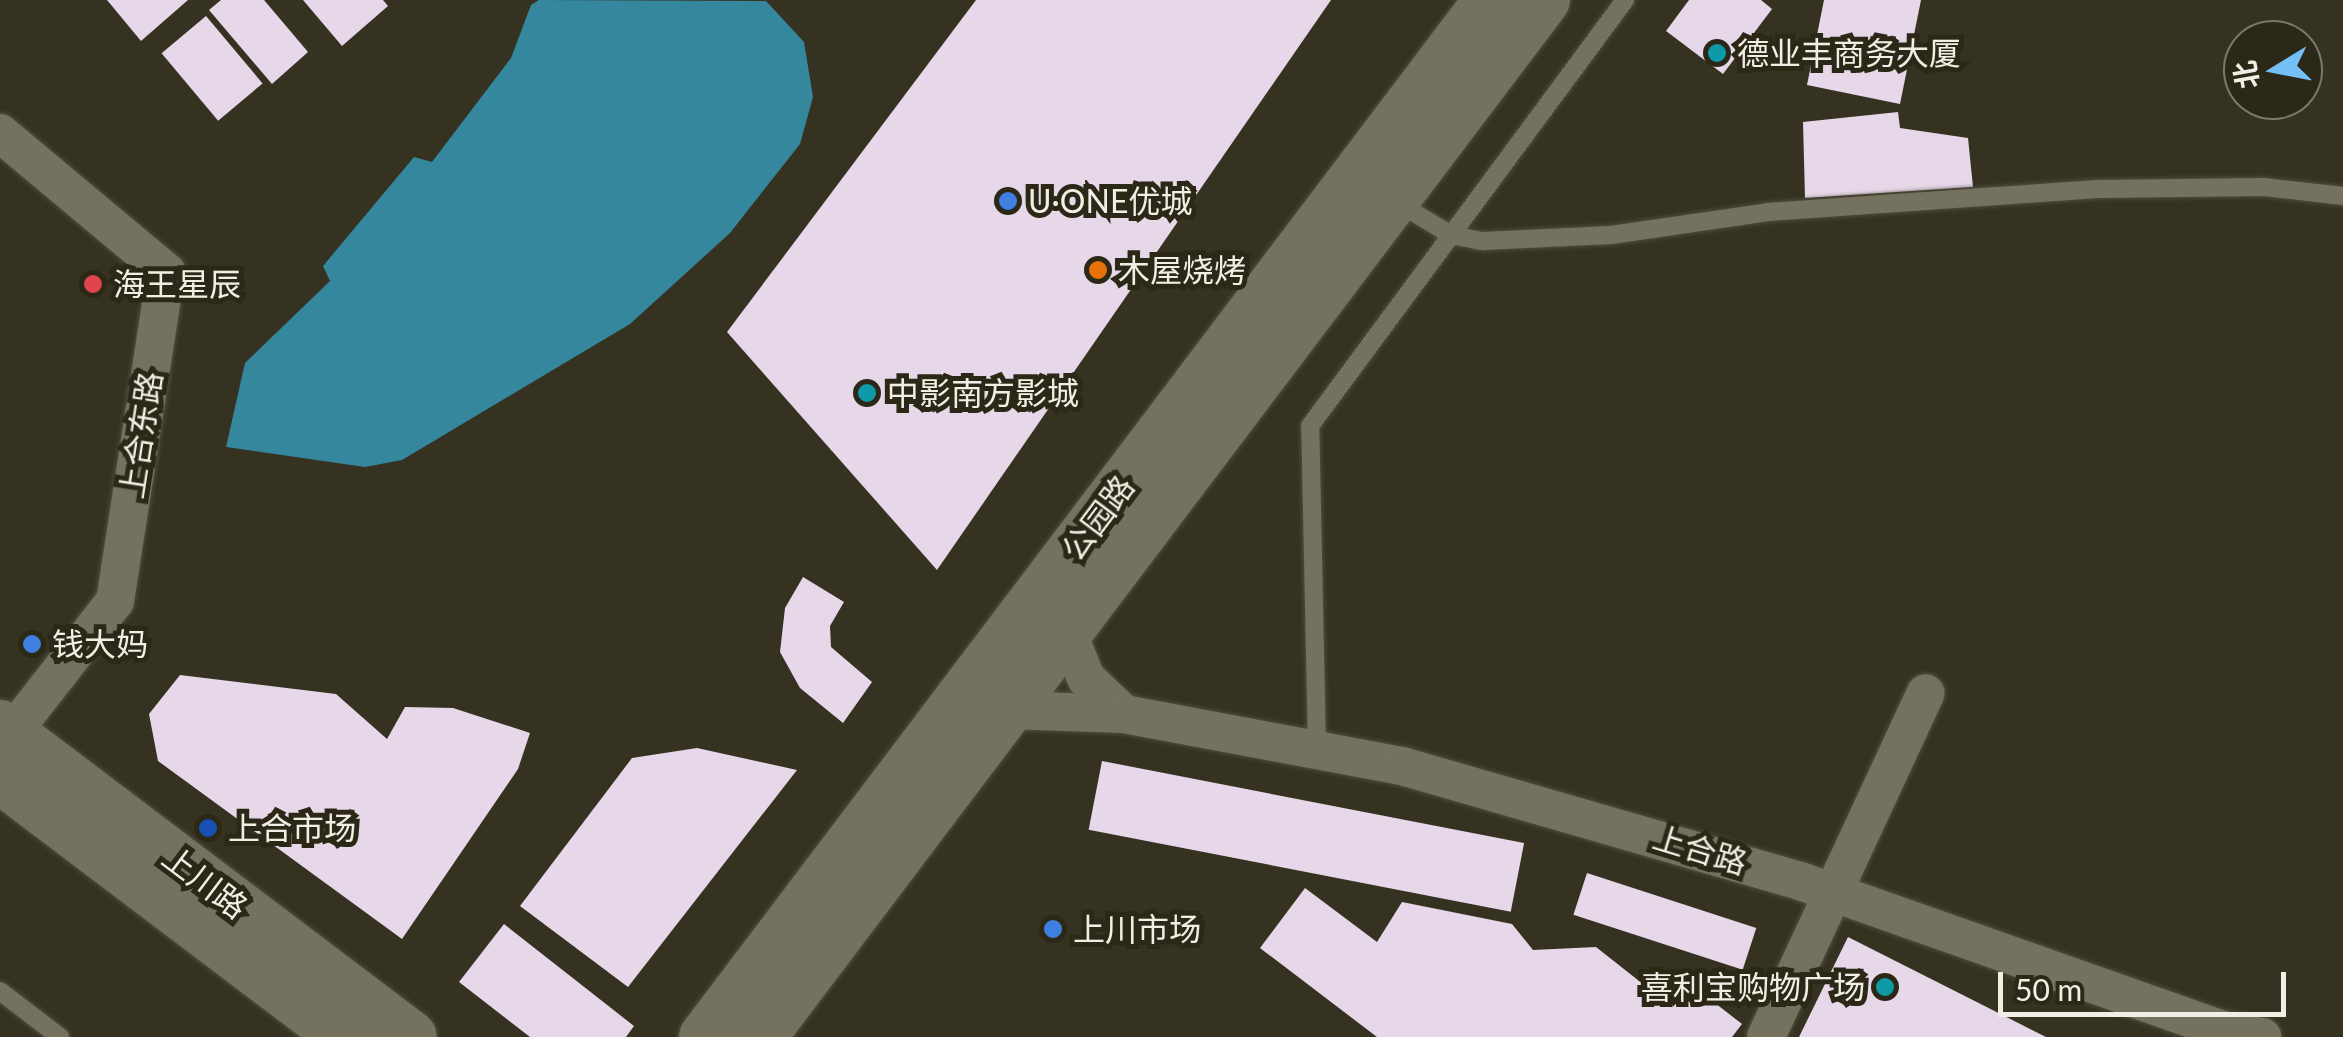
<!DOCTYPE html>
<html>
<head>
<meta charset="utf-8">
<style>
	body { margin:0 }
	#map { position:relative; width:2343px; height:1037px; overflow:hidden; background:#353222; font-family:Lato,"Noto Sans SC",sans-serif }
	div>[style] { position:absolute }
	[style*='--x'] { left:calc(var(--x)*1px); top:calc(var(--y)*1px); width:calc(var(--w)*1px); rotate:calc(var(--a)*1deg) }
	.water>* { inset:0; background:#35879e }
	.building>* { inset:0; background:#e7d8e9; transform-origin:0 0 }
	.roads { filter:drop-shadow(0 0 2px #4f4d3f) drop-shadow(0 0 2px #4f4d3f) }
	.service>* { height:18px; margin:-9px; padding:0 9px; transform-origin:9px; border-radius:9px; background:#74715f }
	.minor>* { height:38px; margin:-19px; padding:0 19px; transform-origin:19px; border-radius:19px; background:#74715f }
	.secondary>* { height:52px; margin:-26px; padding:0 26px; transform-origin:26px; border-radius:26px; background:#74715f }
	.dots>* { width:28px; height:28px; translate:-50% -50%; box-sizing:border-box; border:5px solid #2b2818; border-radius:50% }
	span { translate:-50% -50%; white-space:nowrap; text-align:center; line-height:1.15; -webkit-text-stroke:10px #2b2818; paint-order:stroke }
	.poi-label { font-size:32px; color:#f1efe5 }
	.left { translate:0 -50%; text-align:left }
	.right { translate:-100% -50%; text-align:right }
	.street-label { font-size:32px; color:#f1efe5 }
	.north { position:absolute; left:2223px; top:20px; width:100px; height:100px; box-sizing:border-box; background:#2b2818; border:2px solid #7a786a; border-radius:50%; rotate:260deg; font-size:28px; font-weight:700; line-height:40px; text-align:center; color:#f1efe5 }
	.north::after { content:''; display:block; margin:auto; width:35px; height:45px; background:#74c0f6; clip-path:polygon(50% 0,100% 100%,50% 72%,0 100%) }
	.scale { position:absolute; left:1998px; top:972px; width:288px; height:45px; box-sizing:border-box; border:5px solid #f1efe5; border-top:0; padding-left:12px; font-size:30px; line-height:35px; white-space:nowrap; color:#f1efe5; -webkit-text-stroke:8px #2b2818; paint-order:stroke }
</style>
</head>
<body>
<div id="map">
	<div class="water">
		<div style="clip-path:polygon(539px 0,766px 1px,804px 42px,813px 97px,800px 144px,730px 233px,630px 324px,402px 460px,365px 467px,226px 447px,245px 363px,330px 281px,323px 266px,414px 157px,432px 162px,511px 58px,531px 5px)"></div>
	</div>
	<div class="building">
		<div style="clip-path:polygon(107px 0,188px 0,141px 41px)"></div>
		<div style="clip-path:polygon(221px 0,264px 0,308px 52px,272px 84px,209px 10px)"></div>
		<div style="clip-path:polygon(303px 0,383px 0,388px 6px,342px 46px)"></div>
		<div style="clip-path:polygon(976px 0,1331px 0,937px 570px,727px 332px)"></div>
		<div style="clip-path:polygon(1689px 0,1761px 0,1772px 9px,1723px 74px,1666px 31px)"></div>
		<div style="clip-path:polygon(1824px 0,1921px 0,1900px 104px,1807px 85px)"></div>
		<div style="left:206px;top:16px;width:88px;height:58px;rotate:50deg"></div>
		<div style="clip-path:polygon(1898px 112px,1900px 128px,1968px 138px,1973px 187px,1805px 198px,1803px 122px)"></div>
		<div style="clip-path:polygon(803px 577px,844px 602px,830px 626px,831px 647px,872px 682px,843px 723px,800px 688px,780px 652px,785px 608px)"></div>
		<div style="clip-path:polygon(180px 675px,336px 694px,387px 739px,405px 707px,453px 708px,530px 733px,518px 769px,402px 939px,158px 761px,149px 714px)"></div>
		<div style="clip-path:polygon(697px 748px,797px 770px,628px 987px,520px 906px,632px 758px)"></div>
		<div style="left:1102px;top:761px;width:430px;height:70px;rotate:11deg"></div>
		<div style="left:1587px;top:873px;width:178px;height:44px;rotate:18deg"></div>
		<div style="clip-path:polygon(1305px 888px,1377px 942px,1402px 902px,1512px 924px,1533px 950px,1596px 947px,1667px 1003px,1684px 979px,1742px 1024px,1732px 1037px,1377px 1037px,1260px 948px)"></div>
		<div style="clip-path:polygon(504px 924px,634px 1026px,626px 1037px,530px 1037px,459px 982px)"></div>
		<div style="clip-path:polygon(1848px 937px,2046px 1037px,1799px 1037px)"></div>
	</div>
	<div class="roads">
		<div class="service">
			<div style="--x:1398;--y:203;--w:62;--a:31.1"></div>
			<div style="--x:1451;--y:235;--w:33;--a:11"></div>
			<div style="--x:1483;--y:241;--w:128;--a:-2.7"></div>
			<div style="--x:1611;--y:235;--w:159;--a:-8.3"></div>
			<div style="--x:1768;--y:212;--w:331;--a:-4"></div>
			<div style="--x:2098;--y:189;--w:166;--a:-0.7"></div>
			<div style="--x:2264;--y:187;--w:80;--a:6.5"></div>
			<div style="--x:1317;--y:748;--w:322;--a:-91.2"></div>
			<div style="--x:1310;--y:426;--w:530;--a:-53.52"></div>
			<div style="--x:0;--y:991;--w:76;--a:37.5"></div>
		</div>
		<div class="minor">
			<div style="--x:0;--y:133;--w:217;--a:39.9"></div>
			<div style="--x:166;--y:272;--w:333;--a:98.8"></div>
			<div style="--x:115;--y:601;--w:169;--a:128"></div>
			<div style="--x:11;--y:734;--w:22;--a:108"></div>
			<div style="--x:1067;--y:631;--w:51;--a:68"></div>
			<div style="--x:1086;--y:678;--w:52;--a:43.5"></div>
			<div style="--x:1007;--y:710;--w:117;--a:2"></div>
			<div style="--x:1124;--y:714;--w:283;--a:10.6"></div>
			<div style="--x:1402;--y:766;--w:417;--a:16.1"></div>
			<div style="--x:1803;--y:882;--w:445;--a:19.4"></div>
			<div style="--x:2223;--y:1030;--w:40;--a:10"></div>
			<div style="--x:1766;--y:1037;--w:379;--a:-65.1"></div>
		</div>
		<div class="secondary">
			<div style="--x:0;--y:726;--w:515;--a:37.11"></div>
			<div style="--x:0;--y:777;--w:431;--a:37.1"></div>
			<div style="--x:705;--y:1037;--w:1301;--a:-52.87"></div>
			<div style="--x:760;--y:1037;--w:1300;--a:-52.91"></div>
		</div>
	</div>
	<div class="dots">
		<div style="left:1717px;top:53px;background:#0f9aa8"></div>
		<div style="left:1008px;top:201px;background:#3f7fe0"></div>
		<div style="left:1098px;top:270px;background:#e8710a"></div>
		<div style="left:93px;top:284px;background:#e0444e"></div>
		<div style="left:867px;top:393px;background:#0f9aa8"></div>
		<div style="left:32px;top:644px;background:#3f7fe0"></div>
		<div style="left:208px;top:828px;background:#1a4fb4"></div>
		<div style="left:1053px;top:929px;background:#3f7fe0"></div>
		<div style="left:1885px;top:987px;background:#0f9aa8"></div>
	</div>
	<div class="poi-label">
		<span class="left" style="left:1737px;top:53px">德业丰商务大厦</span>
		<span class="left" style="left:1028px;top:201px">U·ONE优城</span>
		<span class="left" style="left:1118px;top:270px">木屋烧烤</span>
		<span class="left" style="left:113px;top:284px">海王星辰</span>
		<span class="left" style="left:887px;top:393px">中影南方影城</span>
		<span class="left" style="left:52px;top:644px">钱大妈</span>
		<span class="left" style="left:228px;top:828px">上合市场</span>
		<span class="left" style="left:1073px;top:929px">上川市场</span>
		<span class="right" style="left:1865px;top:987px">喜利宝购物广场</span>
	</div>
	<div class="street-label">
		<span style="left:141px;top:435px;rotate:-81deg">上合东路</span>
		<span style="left:1098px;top:518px;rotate:-53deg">公园路</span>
		<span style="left:1700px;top:850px;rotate:17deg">上合路</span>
		<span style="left:205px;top:882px;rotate:37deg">上川路</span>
	</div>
	<div class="north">北</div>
	<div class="scale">50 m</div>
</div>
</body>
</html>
